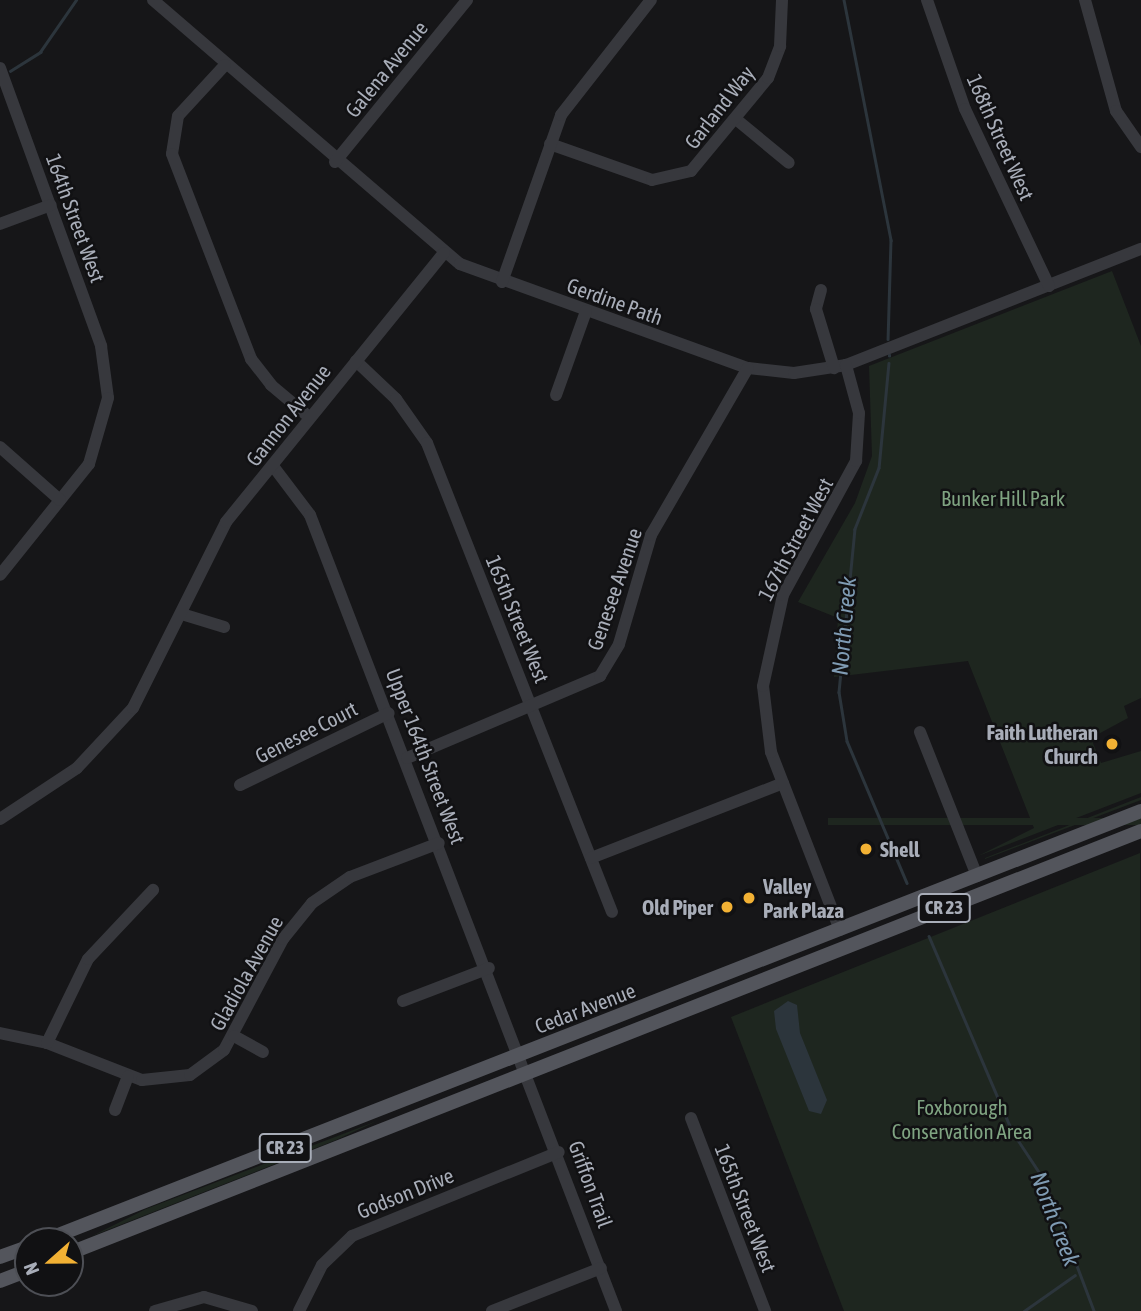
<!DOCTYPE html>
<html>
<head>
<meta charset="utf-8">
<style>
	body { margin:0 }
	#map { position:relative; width:1141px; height:1311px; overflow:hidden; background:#161618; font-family:"Asap Condensed",sans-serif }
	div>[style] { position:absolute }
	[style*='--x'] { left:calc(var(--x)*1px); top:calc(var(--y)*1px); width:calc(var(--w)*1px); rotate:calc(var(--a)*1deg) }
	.green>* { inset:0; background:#1e261f; transform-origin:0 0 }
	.water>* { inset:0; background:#2c353c }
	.stream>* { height:2.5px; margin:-1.25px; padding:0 1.25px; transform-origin:1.25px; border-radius:1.25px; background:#2c353c }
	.minor>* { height:12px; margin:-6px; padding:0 6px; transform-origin:6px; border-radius:6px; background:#37383d }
	.major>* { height:14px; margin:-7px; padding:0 7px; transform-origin:7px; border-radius:7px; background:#53555c }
	.dots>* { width:19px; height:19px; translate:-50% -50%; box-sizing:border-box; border:4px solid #111113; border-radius:50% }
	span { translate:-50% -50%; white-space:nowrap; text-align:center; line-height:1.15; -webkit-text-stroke:5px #111113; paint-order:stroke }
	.shield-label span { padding:2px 5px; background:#111113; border:2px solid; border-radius:5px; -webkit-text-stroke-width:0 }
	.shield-label { font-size:19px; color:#a8adb8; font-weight:700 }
	.street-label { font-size:21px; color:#a8adb8 }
	.park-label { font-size:21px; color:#7fa381 }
	.poi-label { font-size:21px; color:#a8adb8; font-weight:700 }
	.right { translate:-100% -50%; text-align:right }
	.left { translate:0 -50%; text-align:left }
	.water-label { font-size:23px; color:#7f9bb3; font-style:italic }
	.north { position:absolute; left:14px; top:1227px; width:70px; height:70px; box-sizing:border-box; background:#111113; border:2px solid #4d4f55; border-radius:50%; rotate:249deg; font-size:19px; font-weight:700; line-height:28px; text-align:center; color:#a8adb8 }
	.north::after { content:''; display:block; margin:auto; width:24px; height:32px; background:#f2b134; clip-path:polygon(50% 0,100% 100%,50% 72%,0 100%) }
</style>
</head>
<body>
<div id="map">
	<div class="green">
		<div style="clip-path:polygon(1112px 271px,1141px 346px,1141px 698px,1124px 706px,1128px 718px,1091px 738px,1101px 763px,1141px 751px,1141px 793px,978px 856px,1034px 828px,968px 661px,834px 677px,838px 618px,798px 602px,855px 503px,872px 456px,869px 366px)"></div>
		<div style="clip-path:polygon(1141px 797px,1141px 800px,985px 859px,985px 858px)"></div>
		<div style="left:1141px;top:818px;width:7px;height:313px;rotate:90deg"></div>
		<div style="clip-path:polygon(1140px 853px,1141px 1311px,844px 1311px,731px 1017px)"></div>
		<div style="clip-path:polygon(377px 1121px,336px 1140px,92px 1236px,146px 1209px)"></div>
	</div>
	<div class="water">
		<div style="clip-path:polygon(788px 1001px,797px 1005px,800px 1033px,827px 1100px,821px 1114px,809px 1111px,776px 1029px,774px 1011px)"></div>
	</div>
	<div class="stream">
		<div style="--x:844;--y:0;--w:245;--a:78.9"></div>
		<div style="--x:891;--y:240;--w:99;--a:91.7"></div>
		<div style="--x:10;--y:71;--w:36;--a:-32"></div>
		<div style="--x:40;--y:52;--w:63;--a:-55.3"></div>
		<div style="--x:889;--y:356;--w:1;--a:-90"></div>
		<div style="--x:889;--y:363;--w:105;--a:95.4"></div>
		<div style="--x:879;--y:468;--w:66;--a:111.5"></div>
		<div style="--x:855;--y:529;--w:164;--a:95.6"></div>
		<div style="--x:839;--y:692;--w:50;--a:80.7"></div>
		<div style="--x:847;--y:741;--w:154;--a:67.1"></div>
		<div style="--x:929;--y:936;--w:212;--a:66.9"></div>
		<div style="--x:1012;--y:1131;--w:60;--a:56.6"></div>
		<div style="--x:1045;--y:1181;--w:139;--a:69.3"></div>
		<div style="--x:1024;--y:1311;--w:62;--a:-35.2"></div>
	</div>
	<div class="minor">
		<div style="--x:153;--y:0;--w:405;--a:40.7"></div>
		<div style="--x:460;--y:264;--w:306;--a:19.9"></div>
		<div style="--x:748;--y:368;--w:46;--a:6.2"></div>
		<div style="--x:794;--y:373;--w:53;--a:-8.7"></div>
		<div style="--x:846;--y:365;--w:317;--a:-21.5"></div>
		<div style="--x:927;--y:0;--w:115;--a:70.8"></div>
		<div style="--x:965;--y:109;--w:196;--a:64.6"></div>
		<div style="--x:1085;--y:0;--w:115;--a:74.4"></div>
		<div style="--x:1116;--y:111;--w:44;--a:55.2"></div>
		<div style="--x:225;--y:65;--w:69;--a:132.7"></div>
		<div style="--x:178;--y:116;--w:38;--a:99"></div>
		<div style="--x:172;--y:154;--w:220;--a:68.9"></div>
		<div style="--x:251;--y:359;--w:33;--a:52"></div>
		<div style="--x:271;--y:385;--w:50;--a:40.1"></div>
		<div style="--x:0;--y:68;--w:296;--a:70"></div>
		<div style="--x:101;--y:346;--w:52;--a:82.3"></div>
		<div style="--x:108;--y:398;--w:69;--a:106.1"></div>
		<div style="--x:89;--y:464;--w:142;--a:128.7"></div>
		<div style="--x:737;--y:120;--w:67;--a:39.6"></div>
		<div style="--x:550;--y:144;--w:108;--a:19.4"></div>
		<div style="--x:652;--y:180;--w:40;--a:-13"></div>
		<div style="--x:691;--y:171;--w:121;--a:-50.4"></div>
		<div style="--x:768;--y:78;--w:34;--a:-69"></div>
		<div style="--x:780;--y:46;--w:46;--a:-87.5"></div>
		<div style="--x:335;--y:162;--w:209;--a:-50.8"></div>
		<div style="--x:0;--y:224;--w:54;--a:-20.4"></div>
		<div style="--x:502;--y:282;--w:177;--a:-70.5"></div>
		<div style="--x:561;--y:115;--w:146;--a:-52"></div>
		<div style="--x:821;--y:290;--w:20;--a:105"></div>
		<div style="--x:816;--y:309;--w:62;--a:73"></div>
		<div style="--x:356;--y:361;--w:55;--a:43.5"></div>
		<div style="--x:396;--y:399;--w:54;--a:54.8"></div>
		<div style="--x:427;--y:443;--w:504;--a:68.47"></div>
		<div style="--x:556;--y:395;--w:89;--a:-70.3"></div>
		<div style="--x:0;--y:447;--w:80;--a:41.5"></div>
		<div style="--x:273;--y:466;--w:61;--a:52.9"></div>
		<div style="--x:310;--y:515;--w:853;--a:68.97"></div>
		<div style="--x:185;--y:615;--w:41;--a:17.1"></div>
		<div style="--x:920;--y:732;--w:155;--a:68.4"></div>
		<div style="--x:407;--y:758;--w:210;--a:-23"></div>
		<div style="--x:600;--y:676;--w:37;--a:-59"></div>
		<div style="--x:619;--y:644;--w:114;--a:-73.6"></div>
		<div style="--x:651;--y:535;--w:193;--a:-59.9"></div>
		<div style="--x:240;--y:785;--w:165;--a:-25.8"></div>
		<div style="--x:0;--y:819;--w:92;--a:-33.5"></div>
		<div style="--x:77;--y:768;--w:82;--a:-47"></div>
		<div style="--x:133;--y:708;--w:208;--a:-63.4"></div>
		<div style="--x:226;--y:522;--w:346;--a:-51"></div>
		<div style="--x:591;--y:858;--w:206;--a:-21.3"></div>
		<div style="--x:840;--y:930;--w:191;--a:-111.2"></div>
		<div style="--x:771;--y:752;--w:66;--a:-96.9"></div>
		<div style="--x:763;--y:686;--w:93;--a:-77.6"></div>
		<div style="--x:783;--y:595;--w:153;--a:-61.4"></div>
		<div style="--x:856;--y:461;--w:48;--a:-86.4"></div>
		<div style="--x:859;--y:413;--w:50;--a:-105.2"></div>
		<div style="--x:403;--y:1001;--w:92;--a:-21"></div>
		<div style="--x:0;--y:1033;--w:48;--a:12"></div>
		<div style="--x:47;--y:1043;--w:102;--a:21.3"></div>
		<div style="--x:142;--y:1080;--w:48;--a:-5.9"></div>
		<div style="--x:190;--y:1075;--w:42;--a:-36.3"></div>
		<div style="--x:224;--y:1050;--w:126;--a:-62"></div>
		<div style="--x:283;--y:939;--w:46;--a:-51.1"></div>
		<div style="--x:312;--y:903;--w:46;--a:-34.4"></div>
		<div style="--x:350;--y:877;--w:95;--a:-20.9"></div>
		<div style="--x:234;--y:1036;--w:33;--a:29"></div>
		<div style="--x:47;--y:1043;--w:93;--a:-64"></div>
		<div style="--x:88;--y:959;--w:95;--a:-46.7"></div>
		<div style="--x:115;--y:1110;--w:36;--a:-69"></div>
		<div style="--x:691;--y:1118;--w:207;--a:69"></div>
		<div style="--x:155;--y:1311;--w:51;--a:-15.9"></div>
		<div style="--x:204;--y:1297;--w:50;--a:16.3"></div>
		<div style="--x:299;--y:1311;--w:51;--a:-63.4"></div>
		<div style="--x:322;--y:1265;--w:42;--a:-44"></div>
		<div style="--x:352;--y:1236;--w:223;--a:-22.1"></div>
		<div style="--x:492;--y:1311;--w:117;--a:-21.5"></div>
	</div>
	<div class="major">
		<div style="--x:43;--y:1241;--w:1179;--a:-21.39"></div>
		<div style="--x:70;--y:1253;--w:1151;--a:-21.51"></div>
		<div style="--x:0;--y:1257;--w:30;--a:-20"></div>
		<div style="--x:0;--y:1281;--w:30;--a:-21"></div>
	</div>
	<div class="dots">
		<div style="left:1112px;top:744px;background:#f2b134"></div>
		<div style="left:866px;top:849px;background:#f2b134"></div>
		<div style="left:749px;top:898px;background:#f2b134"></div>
		<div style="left:727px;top:907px;background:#f2b134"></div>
	</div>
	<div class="shield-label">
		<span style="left:944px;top:908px">CR 23</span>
		<span style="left:285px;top:1148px">CR 23</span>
	</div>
	<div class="street-label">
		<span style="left:386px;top:69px;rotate:-51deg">Galena Avenue</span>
		<span style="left:719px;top:107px;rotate:-52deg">Garland Way</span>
		<span style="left:1001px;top:137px;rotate:66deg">168th Street West</span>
		<span style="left:76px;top:218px;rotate:70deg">164th Street West</span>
		<span style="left:615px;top:301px;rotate:20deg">Gerdine Path</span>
		<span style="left:288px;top:415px;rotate:-52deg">Gannon Avenue</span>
		<span style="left:795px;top:539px;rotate:-62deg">167th Street West</span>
		<span style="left:614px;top:589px;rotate:-71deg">Genesee Avenue</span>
		<span style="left:518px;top:619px;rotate:68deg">165th Street West</span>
		<span style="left:306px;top:732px;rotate:-27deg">Genesee Court</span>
		<span style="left:426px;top:756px;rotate:69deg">Upper 164th Street West</span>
		<span style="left:246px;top:973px;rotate:-61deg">Gladiola Avenue</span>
		<span style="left:585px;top:1008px;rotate:-21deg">Cedar Avenue</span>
		<span style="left:591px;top:1184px;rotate:70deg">Griffon Trail</span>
		<span style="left:405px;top:1193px;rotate:-22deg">Godson Drive</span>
		<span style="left:746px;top:1208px;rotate:69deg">165th Street West</span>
	</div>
	<div class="park-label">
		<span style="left:1003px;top:498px">Bunker Hill Park</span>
		<span style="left:962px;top:1119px">Foxborough<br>Conservation Area</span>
	</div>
	<div class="poi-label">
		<span class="right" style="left:1098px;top:744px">Faith Lutheran<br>Church</span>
		<span class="left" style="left:880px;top:849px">Shell</span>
		<span class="left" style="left:763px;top:898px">Valley<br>Park Plaza</span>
		<span class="right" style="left:713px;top:907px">Old Piper</span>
	</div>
	<div class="water-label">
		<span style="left:844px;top:626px;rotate:-85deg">North Creek</span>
		<span style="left:1055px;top:1219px;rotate:69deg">North Creek</span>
	</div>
	<div class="north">N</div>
</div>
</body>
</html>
